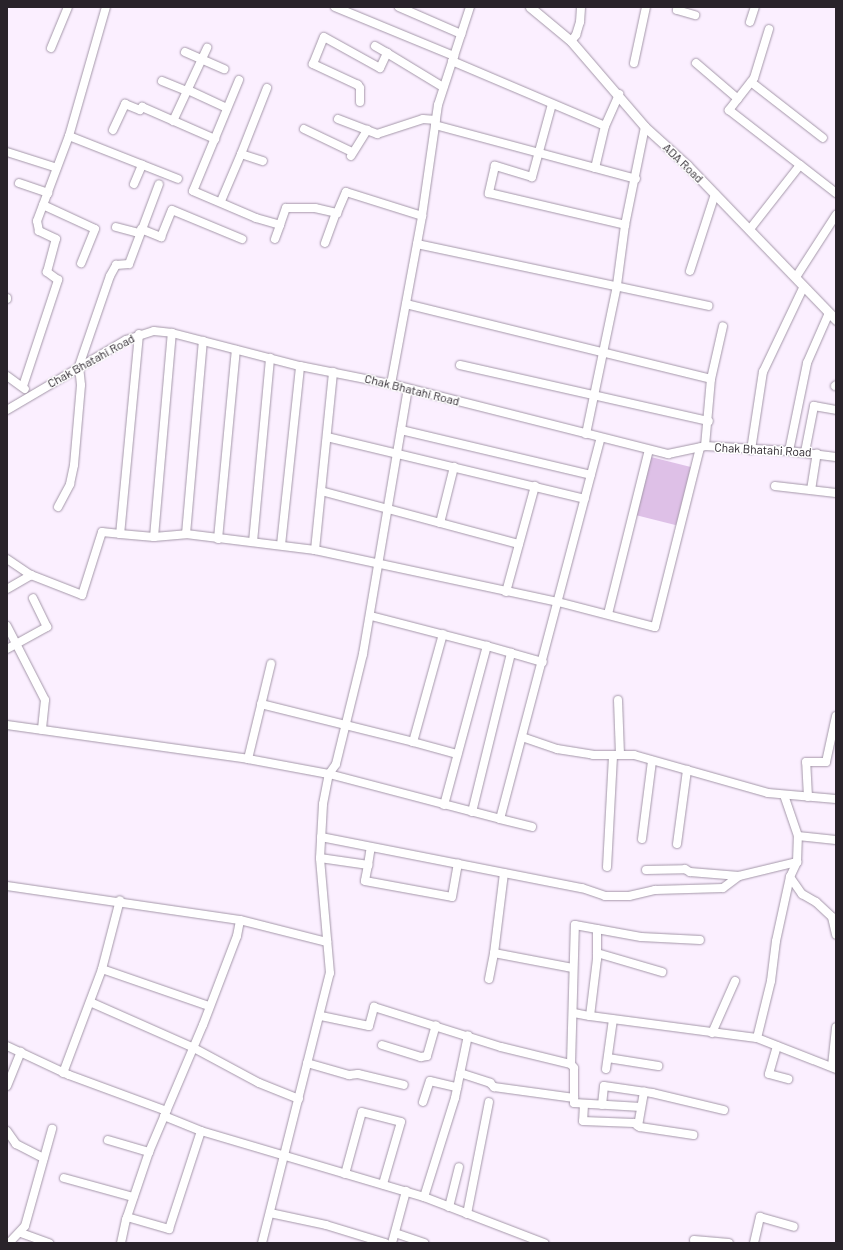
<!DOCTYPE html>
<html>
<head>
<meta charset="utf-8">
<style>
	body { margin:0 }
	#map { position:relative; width:843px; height:1250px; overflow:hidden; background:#fbefff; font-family:Barlow,sans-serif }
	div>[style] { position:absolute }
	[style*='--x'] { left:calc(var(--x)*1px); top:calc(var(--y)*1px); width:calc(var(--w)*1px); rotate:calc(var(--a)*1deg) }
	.green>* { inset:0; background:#dec0e7; transform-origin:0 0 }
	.roads { filter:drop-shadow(0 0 1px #a497a9) drop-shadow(0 0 1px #a497a9) }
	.minor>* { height:8px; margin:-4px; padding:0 4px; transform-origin:4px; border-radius:4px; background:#fff }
	.tertiary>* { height:9px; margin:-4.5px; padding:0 4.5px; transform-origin:4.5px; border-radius:4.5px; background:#fff }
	span { translate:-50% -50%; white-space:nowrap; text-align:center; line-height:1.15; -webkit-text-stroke:3px #fff; paint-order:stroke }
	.street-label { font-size:12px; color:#29232a }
	.frame { position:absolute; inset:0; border:8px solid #29232a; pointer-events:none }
</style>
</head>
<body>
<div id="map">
	<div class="green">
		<div style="left:651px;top:457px;width:41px;height:60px;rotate:14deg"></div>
	</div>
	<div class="roads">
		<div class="minor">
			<div style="--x:335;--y:7;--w:129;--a:22.4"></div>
			<div style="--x:399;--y:7;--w:68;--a:23.5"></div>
			<div style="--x:678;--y:7;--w:3;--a:108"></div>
			<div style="--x:677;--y:10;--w:19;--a:16"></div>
			<div style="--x:750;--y:22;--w:16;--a:-72"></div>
			<div style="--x:769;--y:29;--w:51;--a:107"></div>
			<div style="--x:754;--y:78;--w:41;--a:128"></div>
			<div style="--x:729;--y:110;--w:90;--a:37.8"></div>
			<div style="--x:571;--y:41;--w:8;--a:-50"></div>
			<div style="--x:576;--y:35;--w:14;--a:-73"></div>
			<div style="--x:580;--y:22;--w:15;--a:-86"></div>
			<div style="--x:375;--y:46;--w:14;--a:30"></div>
			<div style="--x:51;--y:48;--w:44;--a:-67.5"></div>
			<div style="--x:185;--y:52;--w:43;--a:23.6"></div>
			<div style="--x:452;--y:61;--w:166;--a:23"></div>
			<div style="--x:634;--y:63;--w:57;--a:-77.9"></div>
			<div style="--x:696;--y:63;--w:55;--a:40.6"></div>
			<div style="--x:239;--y:80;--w:120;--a:112.5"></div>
			<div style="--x:193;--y:191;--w:69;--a:23.2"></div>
			<div style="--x:256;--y:218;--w:25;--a:16"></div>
			<div style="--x:280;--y:225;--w:18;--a:-71"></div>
			<div style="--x:286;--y:208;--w:29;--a:0"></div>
			<div style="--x:315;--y:208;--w:23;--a:13"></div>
			<div style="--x:337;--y:213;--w:23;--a:-67"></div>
			<div style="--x:346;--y:192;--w:80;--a:17.5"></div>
			<div style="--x:162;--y:81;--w:27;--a:22"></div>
			<div style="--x:751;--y:82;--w:91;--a:37.9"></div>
			<div style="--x:188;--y:90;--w:43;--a:24.8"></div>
			<div style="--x:360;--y:102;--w:14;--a:-90"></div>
			<div style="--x:360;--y:88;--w:4;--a:-124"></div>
			<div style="--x:358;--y:85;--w:50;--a:-155"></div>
			<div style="--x:313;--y:64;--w:29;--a:-68"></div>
			<div style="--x:324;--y:37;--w:64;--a:29"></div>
			<div style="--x:380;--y:68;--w:17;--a:-65"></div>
			<div style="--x:387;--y:53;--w:66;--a:31.3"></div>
			<div style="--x:552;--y:104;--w:76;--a:105.3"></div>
			<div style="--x:532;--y:177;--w:39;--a:-163"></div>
			<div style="--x:495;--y:166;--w:28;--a:103"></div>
			<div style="--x:489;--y:193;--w:140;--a:13.2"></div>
			<div style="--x:338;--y:119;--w:42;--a:21"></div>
			<div style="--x:377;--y:134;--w:48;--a:-18.1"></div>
			<div style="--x:423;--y:119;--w:13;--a:4"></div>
			<div style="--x:173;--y:121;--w:81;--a:-65"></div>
			<div style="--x:435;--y:125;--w:208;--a:15"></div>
			<div style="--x:304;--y:129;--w:53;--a:25.6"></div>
			<div style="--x:113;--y:130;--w:29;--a:-65"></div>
			<div style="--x:125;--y:104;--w:16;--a:22"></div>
			<div style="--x:140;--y:110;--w:4;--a:-56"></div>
			<div style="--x:142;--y:107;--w:80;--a:23.7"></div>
			<div style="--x:69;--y:136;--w:117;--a:21.5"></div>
			<div style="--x:7;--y:152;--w:52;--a:17.7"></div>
			<div style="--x:241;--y:154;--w:71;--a:-68.5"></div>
			<div style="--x:351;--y:156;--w:31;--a:-58"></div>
			<div style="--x:595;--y:168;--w:43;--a:-76.6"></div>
			<div style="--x:605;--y:126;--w:35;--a:-66"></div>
			<div style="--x:19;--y:183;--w:31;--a:19"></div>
			<div style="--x:134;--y:184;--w:21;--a:-67"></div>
			<div style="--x:221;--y:201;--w:51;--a:-66.9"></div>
			<div style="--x:241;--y:154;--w:23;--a:18"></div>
			<div style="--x:43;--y:205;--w:57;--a:24.8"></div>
			<div style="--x:95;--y:229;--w:37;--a:112"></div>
			<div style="--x:116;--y:227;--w:24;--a:15"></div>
			<div style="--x:141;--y:229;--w:22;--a:22"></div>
			<div style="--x:161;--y:237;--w:29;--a:-68"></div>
			<div style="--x:172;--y:210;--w:76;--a:22.5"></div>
			<div style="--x:750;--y:229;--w:81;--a:-52"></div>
			<div style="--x:800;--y:165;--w:46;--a:37.9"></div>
			<div style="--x:275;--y:239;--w:15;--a:-70"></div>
			<div style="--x:325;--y:243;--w:32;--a:-70"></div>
			<div style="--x:417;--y:244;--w:298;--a:12"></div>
			<div style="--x:690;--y:271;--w:81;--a:-72"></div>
			<div style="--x:796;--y:277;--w:74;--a:-57.2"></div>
			<div style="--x:7;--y:298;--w:1;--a:90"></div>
			<div style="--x:406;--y:304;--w:314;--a:13.8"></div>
			<div style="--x:139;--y:334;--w:201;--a:95.4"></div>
			<div style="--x:120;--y:534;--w:34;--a:5"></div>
			<div style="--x:154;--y:537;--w:32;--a:-5"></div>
			<div style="--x:186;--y:534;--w:130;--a:7.1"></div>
			<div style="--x:315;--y:550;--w:179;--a:-84.2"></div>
			<div style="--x:460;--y:365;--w:255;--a:12.7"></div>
			<div style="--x:7;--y:376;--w:22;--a:36"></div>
			<div style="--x:391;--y:384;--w:171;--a:-79.5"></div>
			<div style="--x:422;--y:216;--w:112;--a:-81.8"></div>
			<div style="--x:438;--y:105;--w:103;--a:-71.9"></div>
			<div style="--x:23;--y:386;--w:112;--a:-71.7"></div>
			<div style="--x:58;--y:280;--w:14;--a:-144"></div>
			<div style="--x:47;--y:272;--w:34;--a:-75"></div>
			<div style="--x:56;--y:239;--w:19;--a:-155"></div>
			<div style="--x:39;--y:231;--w:10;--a:-101"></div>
			<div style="--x:37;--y:221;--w:91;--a:-69.4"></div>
			<div style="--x:69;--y:136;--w:134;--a:-74"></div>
			<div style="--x:835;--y:386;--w:1;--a:-45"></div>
			<div style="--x:7;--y:410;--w:138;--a:-30.5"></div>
			<div style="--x:126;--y:340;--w:29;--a:-18"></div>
			<div style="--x:154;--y:331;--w:18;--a:6"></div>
			<div style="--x:172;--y:333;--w:132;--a:14.5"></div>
			<div style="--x:300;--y:366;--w:93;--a:11.2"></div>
			<div style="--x:391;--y:384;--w:286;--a:14.2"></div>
			<div style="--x:668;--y:454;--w:38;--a:-12"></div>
			<div style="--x:705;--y:446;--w:84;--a:3.4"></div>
			<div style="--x:789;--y:451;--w:47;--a:7.3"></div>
			<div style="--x:401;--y:430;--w:195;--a:13.3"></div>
			<div style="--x:586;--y:434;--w:152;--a:-78.2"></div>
			<div style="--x:617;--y:285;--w:61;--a:-82.4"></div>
			<div style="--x:625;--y:225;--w:100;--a:-78.5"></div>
			<div style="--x:327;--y:437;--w:265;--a:13.5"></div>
			<div style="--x:705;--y:446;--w:67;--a:-84.9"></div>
			<div style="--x:711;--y:379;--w:54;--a:-77.2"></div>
			<div style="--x:751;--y:450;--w:79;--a:-81.3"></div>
			<div style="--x:763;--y:372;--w:95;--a:-64.5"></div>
			<div style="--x:789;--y:451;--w:90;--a:-78.4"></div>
			<div style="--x:807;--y:363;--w:55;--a:-66.3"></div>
			<div style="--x:805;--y:452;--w:47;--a:-78.9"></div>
			<div style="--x:814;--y:406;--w:22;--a:10"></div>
			<div style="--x:775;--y:486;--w:61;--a:6.5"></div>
			<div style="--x:811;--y:490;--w:37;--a:-81"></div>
			<div style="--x:321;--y:491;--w:205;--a:15"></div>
			<div style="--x:58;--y:507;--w:26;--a:-62"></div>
			<div style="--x:70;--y:484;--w:19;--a:-78"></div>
			<div style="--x:74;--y:465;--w:80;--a:-85"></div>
			<div style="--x:81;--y:385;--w:19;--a:-96"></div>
			<div style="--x:79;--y:366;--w:95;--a:-71"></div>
			<div style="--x:110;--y:276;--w:13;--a:-61"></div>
			<div style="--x:116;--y:265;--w:13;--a:-4"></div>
			<div style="--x:129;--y:264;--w:85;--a:-69.4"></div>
			<div style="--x:440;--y:523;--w:58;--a:-76"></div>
			<div style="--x:186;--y:534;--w:194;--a:-85"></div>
			<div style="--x:154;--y:537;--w:205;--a:-85"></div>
			<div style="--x:218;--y:539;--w:190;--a:-84.6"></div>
			<div style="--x:253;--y:542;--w:185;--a:-84.7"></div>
			<div style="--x:281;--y:545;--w:180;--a:-83.9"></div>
			<div style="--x:315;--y:550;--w:249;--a:12.1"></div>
			<div style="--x:558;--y:602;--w:100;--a:14.5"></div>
			<div style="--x:655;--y:627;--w:185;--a:-75.9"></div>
			<div style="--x:7;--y:559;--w:29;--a:34"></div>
			<div style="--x:31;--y:575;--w:55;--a:21.4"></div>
			<div style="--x:82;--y:595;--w:66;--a:-72.4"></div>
			<div style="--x:102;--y:532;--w:18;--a:6"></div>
			<div style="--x:7;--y:589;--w:28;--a:-30"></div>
			<div style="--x:506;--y:592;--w:110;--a:-74.7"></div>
			<div style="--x:608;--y:614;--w:169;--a:-76"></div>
			<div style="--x:371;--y:616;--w:120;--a:14.5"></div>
			<div style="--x:7;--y:626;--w:83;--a:62.8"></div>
			<div style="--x:45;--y:700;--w:30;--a:96"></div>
			<div style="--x:7;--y:649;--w:46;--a:-28.8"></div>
			<div style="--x:47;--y:627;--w:32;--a:-116"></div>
			<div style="--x:618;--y:700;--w:55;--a:87.9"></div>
			<div style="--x:261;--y:704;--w:157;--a:14"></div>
			<div style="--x:413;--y:742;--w:112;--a:-74.5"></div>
			<div style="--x:7;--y:725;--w:243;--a:8"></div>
			<div style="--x:248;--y:759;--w:82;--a:10.5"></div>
			<div style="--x:329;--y:774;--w:177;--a:14.7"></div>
			<div style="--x:500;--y:819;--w:394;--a:-75.2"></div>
			<div style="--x:522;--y:737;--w:37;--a:19"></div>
			<div style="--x:557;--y:749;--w:36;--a:9"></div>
			<div style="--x:593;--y:755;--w:41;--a:0"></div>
			<div style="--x:634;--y:755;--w:139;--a:15.8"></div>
			<div style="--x:768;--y:793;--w:68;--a:5"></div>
			<div style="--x:413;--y:742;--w:46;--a:15.3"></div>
			<div style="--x:248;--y:759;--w:98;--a:-76.4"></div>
			<div style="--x:784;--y:795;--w:43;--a:71.1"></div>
			<div style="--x:808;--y:797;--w:35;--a:-93"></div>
			<div style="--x:806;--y:762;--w:20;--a:0"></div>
			<div style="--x:826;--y:762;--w:47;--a:-77.7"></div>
			<div style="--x:444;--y:805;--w:165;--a:-74.9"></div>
			<div style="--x:487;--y:646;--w:25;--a:16"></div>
			<div style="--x:472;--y:812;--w:164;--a:-76.2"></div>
			<div style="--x:511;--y:653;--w:33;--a:16"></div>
			<div style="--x:500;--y:819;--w:33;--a:14"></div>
			<div style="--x:321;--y:837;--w:266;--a:11.1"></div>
			<div style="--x:582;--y:888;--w:24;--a:19"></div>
			<div style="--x:605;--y:896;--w:24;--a:0"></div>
			<div style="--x:629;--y:896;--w:27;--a:-13"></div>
			<div style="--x:655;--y:890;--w:68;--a:-1.7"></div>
			<div style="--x:723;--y:888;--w:20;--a:-37"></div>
			<div style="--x:642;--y:839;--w:79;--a:-82.7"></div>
			<div style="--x:677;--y:844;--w:75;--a:-82.3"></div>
			<div style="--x:320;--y:858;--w:49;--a:8.3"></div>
			<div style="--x:368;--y:865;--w:16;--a:101"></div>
			<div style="--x:365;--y:881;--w:88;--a:10.4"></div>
			<div style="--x:452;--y:897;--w:34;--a:-80"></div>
			<div style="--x:368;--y:865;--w:18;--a:-81"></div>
			<div style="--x:607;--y:867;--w:112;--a:-86.9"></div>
			<div style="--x:646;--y:870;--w:39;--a:-1"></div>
			<div style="--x:685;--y:869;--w:6;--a:31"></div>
			<div style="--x:690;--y:872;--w:49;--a:4.7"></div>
			<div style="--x:739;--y:876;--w:60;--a:-13.6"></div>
			<div style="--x:504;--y:873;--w:81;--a:97.1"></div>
			<div style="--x:494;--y:953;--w:80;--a:10.8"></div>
			<div style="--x:790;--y:877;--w:21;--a:55"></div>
			<div style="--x:802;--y:894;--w:16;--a:30"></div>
			<div style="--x:816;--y:902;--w:22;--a:43"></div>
			<div style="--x:832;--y:917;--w:18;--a:77"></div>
			<div style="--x:7;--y:886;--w:235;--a:8.3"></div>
			<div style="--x:240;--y:920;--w:90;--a:14.2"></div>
			<div style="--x:597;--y:953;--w:68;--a:16.3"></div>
			<div style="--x:102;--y:969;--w:113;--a:19.1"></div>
			<div style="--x:489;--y:979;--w:26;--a:-79"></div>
			<div style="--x:90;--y:1002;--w:111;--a:23.8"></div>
			<div style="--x:192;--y:1047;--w:76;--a:28.2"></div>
			<div style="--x:259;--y:1083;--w:43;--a:21.8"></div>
			<div style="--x:574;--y:1013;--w:16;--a:11"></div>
			<div style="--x:590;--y:1016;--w:57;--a:-83"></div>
			<div style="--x:597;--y:959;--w:30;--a:-90"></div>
			<div style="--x:321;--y:1016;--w:49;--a:11.8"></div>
			<div style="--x:369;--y:1026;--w:20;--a:-75"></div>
			<div style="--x:374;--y:1007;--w:133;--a:17.5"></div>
			<div style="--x:501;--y:1047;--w:72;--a:13.7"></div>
			<div style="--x:590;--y:1016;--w:168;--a:7.5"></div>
			<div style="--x:757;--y:1038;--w:85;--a:21.4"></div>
			<div style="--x:712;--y:1033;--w:57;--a:-66.1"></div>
			<div style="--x:757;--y:1038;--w:59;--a:-76.2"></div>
			<div style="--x:771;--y:981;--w:40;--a:-82.9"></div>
			<div style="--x:776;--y:941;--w:66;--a:-77.7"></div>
			<div style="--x:790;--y:877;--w:17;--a:-65"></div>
			<div style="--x:797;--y:862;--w:26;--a:-88"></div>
			<div style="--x:798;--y:836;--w:38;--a:6"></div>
			<div style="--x:382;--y:1045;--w:41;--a:17.1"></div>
			<div style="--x:421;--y:1057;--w:6;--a:-9"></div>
			<div style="--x:427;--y:1056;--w:32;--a:-74"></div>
			<div style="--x:7;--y:1046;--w:68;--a:25.1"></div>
			<div style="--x:69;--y:1075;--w:104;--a:20.2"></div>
			<div style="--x:777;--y:1046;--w:29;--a:106"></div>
			<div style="--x:769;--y:1074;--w:20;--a:15"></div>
			<div style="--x:608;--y:1058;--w:51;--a:9.1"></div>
			<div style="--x:307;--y:1063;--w:44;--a:15.9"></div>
			<div style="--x:349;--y:1075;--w:9;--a:-6"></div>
			<div style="--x:358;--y:1074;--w:47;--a:13.4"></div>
			<div style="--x:832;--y:1066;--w:39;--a:-84"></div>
			<div style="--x:606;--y:1069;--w:50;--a:-82"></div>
			<div style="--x:63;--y:1073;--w:111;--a:-69.4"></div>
			<div style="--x:102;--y:969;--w:71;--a:-75.4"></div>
			<div style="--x:460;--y:1073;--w:32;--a:18"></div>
			<div style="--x:490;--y:1083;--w:6;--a:45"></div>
			<div style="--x:494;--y:1087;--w:81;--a:7.8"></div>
			<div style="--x:7;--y:1086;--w:37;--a:-68"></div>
			<div style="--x:423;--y:1102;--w:22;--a:-72"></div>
			<div style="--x:430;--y:1081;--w:28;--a:13"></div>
			<div style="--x:584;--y:1104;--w:17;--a:93"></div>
			<div style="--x:583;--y:1121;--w:51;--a:2.2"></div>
			<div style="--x:634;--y:1123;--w:7;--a:34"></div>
			<div style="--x:640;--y:1127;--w:54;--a:8.6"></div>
			<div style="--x:602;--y:1105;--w:19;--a:-84"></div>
			<div style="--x:604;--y:1086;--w:49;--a:8.3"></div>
			<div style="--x:652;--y:1093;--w:74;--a:13.3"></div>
			<div style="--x:641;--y:1107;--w:67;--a:-176.6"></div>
			<div style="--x:574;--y:1103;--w:35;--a:-90"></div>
			<div style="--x:574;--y:1068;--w:5;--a:-127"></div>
			<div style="--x:571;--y:1064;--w:139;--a:-88.4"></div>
			<div style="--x:575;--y:925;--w:67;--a:10.3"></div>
			<div style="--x:641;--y:937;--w:59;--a:2.9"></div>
			<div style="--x:164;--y:1116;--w:40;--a:22"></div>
			<div style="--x:201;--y:1131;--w:233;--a:16.5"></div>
			<div style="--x:424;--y:1197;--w:129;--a:21"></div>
			<div style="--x:638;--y:1126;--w:35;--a:-80"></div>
			<div style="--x:7;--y:1131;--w:16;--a:55"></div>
			<div style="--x:16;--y:1144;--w:31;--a:27"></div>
			<div style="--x:108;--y:1140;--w:43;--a:16.3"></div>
			<div style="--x:345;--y:1174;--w:64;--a:-74.7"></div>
			<div style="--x:362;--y:1112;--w:40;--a:14.4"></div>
			<div style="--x:401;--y:1122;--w:65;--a:106.2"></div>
			<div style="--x:64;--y:1178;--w:72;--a:15.4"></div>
			<div style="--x:424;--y:1197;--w:104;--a:-72.6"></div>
			<div style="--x:455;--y:1098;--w:64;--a:-78.3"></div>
			<div style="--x:449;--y:1207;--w:41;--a:-76"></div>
			<div style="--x:270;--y:1213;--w:57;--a:12.1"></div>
			<div style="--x:326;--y:1225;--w:62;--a:17"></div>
			<div style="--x:467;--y:1214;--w:114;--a:-78.9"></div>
			<div style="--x:127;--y:1217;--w:44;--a:15.9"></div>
			<div style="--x:169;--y:1229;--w:103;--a:-71.9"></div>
			<div style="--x:21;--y:1233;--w:30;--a:20"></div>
			<div style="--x:395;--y:1233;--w:31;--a:19"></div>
			<div style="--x:694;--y:1240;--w:35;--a:5"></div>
			<div style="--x:9;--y:1243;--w:23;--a:-47"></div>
			<div style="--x:25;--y:1226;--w:101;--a:-74.4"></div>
			<div style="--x:121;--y:1243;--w:24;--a:-78"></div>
			<div style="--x:126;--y:1220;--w:72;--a:-71.3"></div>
			<div style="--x:149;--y:1152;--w:138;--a:-67"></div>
			<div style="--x:203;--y:1025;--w:95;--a:-69.1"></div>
			<div style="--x:237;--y:936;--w:16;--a:-79"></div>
			<div style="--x:262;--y:1243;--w:278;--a:-75.9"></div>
			<div style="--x:330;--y:973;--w:115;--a:-95"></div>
			<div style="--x:320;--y:858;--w:54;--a:-86.8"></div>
			<div style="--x:323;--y:804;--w:31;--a:-79"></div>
			<div style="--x:329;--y:774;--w:12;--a:-55"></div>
			<div style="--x:336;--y:764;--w:113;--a:-76.2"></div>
			<div style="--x:363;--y:654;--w:269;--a:-80.4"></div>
			<div style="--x:392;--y:1243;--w:54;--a:-74.9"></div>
			<div style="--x:754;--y:1243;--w:27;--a:-77"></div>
			<div style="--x:760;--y:1217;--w:35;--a:16"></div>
		</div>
		<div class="tertiary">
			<div style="--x:530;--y:7;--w:53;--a:39.7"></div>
			<div style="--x:571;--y:41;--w:113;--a:49.3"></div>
			<div style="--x:645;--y:127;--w:57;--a:42.1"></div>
			<div style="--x:687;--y:165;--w:215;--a:46.1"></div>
		</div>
	</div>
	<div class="street-label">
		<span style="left:683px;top:163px;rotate:44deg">ADA Road</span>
		<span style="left:91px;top:361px;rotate:-29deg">Chak Bhatahi Road</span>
		<span style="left:412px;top:390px;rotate:14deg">Chak Bhatahi Road</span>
		<span style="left:763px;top:450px;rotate:3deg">Chak Bhatahi Road</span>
	</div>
	<div class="frame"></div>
</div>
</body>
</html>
